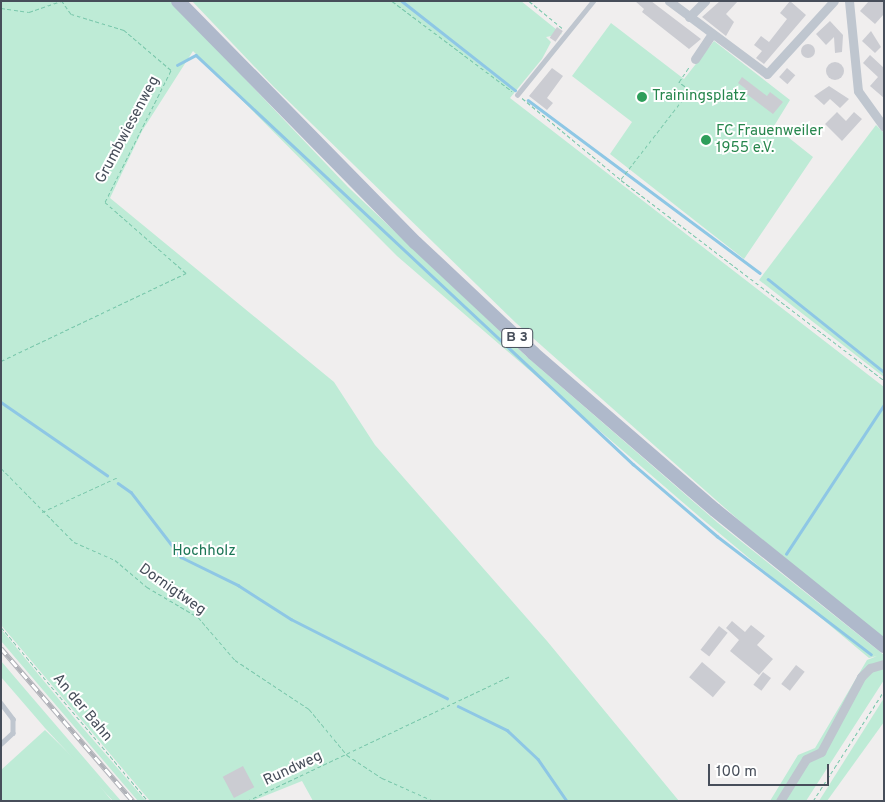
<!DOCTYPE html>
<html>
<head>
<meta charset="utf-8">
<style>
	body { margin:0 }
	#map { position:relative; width:885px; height:802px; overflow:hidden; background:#f0eeee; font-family:Overpass,sans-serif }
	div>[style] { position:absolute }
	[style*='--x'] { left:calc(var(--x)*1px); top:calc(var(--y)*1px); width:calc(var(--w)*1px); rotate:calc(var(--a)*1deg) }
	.green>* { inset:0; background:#beebd6 }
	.stream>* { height:2.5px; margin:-1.25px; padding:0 1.25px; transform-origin:1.25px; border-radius:1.25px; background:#8ec7e5 }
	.building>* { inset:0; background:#cbccd2; transform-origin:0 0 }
	.round { border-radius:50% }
	.path>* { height:1px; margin-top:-0.5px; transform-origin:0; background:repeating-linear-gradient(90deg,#79c7ab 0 4px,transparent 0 6.5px) }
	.service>* { height:4.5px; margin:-2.25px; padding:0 2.25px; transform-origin:2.25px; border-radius:2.25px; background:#bfc6cf }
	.minor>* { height:9px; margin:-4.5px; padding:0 4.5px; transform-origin:4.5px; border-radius:4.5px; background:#bfc6cf }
	.primary>* { height:14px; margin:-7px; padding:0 7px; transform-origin:7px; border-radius:7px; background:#afb9cb }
	.rail>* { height:4.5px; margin-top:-2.25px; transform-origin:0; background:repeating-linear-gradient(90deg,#fff 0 8px,#b0b2b8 0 16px); box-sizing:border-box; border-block:1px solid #b0b2b8 }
	.dots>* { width:14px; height:14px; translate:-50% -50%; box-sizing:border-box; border:2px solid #fff; border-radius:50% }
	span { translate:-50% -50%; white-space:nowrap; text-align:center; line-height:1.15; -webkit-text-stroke:4px #fff; paint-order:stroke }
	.shield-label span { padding:1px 4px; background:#fff; border:1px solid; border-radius:4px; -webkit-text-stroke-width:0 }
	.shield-label { font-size:14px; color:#474e5a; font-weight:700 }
	.leisure-label { font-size:15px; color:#27864d }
	.left { translate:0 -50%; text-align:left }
	.street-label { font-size:15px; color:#474e5a }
	.park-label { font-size:15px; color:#1d7656 }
	.frame { position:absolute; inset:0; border:2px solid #474e5a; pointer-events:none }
	.scale { position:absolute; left:708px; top:764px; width:121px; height:22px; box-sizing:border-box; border:2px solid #474e5a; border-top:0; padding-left:6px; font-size:15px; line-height:18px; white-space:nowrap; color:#474e5a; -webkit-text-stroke:4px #fff; paint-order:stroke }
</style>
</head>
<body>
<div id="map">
	<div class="green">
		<div style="clip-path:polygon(1px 1px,171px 1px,348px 187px,526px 356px,718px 523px,884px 655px,884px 680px,806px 801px,770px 801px,798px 755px,815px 748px,867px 660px,877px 656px,869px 658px,701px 518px,397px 256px,193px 51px,142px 131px,110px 198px,334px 382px,375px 445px,547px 641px,679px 801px,313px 801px,302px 781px,252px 801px,150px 801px,1px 625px)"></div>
		<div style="clip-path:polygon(192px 1px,521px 1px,562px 34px,546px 37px,551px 42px,542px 59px,510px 98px,884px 387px,884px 639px,742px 523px,516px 323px,273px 86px)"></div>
		<div style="clip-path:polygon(611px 23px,684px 79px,714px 41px,790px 100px,774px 126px,813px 157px,744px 259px,610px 154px,632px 122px,572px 76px)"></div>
		<div style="clip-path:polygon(876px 125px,884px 133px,884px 377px,759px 280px)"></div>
		<div style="clip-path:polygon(1px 629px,76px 720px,146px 801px,138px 801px,1px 641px)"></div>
		<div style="clip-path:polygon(1px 661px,30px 695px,121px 801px,113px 801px,45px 728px,1px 677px)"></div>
		<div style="clip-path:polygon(884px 698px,884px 722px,827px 801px,819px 801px)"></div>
		<div style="clip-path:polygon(45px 730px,89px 773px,112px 801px,1px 801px,1px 770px)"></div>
	</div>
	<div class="stream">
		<div style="--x:402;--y:1;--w:144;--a:38.2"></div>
		<div style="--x:177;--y:65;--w:21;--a:-28"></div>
		<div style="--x:196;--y:55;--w:599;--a:43.1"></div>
		<div style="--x:633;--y:464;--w:111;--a:40.6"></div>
		<div style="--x:717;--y:536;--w:194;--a:37.5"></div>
		<div style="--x:528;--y:100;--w:289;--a:36.7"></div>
		<div style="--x:768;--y:279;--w:149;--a:38.7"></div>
		<div style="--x:1;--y:402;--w:129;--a:34.6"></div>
		<div style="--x:118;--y:483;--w:16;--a:35"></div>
		<div style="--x:131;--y:492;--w:82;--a:52.4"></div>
		<div style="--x:181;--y:557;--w:64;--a:26.2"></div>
		<div style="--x:238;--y:585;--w:63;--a:32.7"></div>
		<div style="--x:291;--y:619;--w:175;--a:26.9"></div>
		<div style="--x:786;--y:554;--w:178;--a:-56.7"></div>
		<div style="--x:458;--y:706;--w:55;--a:26.1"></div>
		<div style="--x:507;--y:730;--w:42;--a:43.1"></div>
		<div style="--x:538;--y:759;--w:51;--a:55.4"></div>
	</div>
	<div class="building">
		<div style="clip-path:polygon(635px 1px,651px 1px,701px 39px,689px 49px,642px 12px,644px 9px)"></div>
		<div style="clip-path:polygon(720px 1px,738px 1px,726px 14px,734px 22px,726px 36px,702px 17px)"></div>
		<div style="clip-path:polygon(790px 1px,806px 15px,764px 64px,756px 58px,762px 51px,754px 45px,761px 36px,769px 42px,787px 19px,780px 13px)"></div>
		<div style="clip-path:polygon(869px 1px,884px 1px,884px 14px,875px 24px,860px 11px)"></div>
		<div style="clip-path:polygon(830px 21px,843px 35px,842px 52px,835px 53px,834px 37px,826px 45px,816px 34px)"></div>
		<div style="left:557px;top:27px;width:7px;height:13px;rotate:34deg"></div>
		<div style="clip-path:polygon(871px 31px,881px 47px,875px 53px,862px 41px)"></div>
		<div class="round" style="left:801px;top:44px;width:14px;height:14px"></div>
		<div style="clip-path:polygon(870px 55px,884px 68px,884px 98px,870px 86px,878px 77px,863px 63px)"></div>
		<div class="round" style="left:826px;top:62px;width:18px;height:18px"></div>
		<div style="clip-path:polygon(552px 68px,563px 76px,547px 98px,553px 103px,547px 110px,529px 96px)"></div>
		<div style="left:787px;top:68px;width:11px;height:12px;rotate:41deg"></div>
		<div style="clip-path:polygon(742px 77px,767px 96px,770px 92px,783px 102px,773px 114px,744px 92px,746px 89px,738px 83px)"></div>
		<div style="clip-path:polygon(829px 86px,849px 99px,840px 108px,830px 99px,824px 105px,814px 96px)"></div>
		<div style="clip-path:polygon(837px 112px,846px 121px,854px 112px,862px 119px,842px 141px,825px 124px)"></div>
		<div style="clip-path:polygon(732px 621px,745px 632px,751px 625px,765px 636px,757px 645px,773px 659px,759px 675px,730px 651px,739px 640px,726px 628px)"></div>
		<div style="left:719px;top:626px;width:11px;height:30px;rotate:38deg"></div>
		<div style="left:702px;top:662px;width:31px;height:20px;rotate:40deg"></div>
		<div style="left:796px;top:665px;width:11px;height:24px;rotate:38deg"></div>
		<div style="left:763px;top:672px;width:10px;height:16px;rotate:37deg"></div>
		<div style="left:243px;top:766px;width:24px;height:23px;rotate:62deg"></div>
	</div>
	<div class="path">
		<div style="--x:392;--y:1;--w:150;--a:36.9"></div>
		<div style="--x:529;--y:1;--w:43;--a:39.3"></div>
		<div style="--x:1;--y:8;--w:28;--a:8"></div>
		<div style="--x:29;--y:12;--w:34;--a:-19"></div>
		<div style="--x:522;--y:98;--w:129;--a:39.6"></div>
		<div style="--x:621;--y:180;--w:330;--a:37.3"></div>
		<div style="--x:621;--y:179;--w:113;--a:-52.2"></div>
		<div style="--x:690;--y:90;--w:14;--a:-144"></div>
		<div style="--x:679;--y:82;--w:18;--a:-56"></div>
		<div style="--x:1;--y:361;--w:205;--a:-25.4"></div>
		<div style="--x:186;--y:273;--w:108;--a:-138.8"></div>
		<div style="--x:105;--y:202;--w:148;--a:-63.4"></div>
		<div style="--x:171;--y:70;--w:62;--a:-139.6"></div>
		<div style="--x:124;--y:30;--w:55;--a:-163.2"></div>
		<div style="--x:71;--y:14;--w:16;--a:-125"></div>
		<div style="--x:1;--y:468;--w:104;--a:45.4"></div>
		<div style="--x:74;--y:542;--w:45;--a:23.7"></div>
		<div style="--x:115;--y:560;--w:42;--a:40.2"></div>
		<div style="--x:147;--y:587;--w:59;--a:30.5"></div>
		<div style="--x:198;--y:617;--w:57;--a:49.3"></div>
		<div style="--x:235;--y:660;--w:89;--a:33.5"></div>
		<div style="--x:309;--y:709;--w:60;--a:50.4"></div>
		<div style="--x:347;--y:755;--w:42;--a:33.3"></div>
		<div style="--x:382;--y:778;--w:57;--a:23.9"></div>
		<div style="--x:42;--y:512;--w:84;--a:-24.7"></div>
		<div style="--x:1;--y:627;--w:228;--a:49.8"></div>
		<div style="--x:247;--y:801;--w:291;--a:-25.4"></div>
		<div style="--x:813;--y:801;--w:131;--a:-57.2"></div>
	</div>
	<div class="service">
		<div style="--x:517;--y:95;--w:121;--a:-51"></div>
		<div style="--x:1;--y:703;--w:20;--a:53"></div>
		<div style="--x:13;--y:719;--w:14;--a:90"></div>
		<div style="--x:13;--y:733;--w:16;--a:137"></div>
	</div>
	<div class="minor">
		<div style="--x:669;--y:1;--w:122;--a:36.7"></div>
		<div style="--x:767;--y:74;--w:99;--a:-47.5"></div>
		<div style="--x:849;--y:1;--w:90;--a:84.3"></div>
		<div style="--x:858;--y:91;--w:44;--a:54.2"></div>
		<div style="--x:689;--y:17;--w:23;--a:-45"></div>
		<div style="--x:695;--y:59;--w:30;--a:-56"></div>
		<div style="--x:780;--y:801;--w:49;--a:-58.2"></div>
		<div style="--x:806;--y:759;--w:17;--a:-25"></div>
		<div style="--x:821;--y:752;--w:85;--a:-61.9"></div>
		<div style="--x:861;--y:677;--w:13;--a:-45"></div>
		<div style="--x:870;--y:668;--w:15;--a:-16"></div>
	</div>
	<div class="primary">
		<div style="--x:178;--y:1;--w:339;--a:45.5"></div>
		<div style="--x:416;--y:243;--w:161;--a:43.2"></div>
		<div style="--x:533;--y:353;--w:240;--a:40.8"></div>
		<div style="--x:715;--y:510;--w:217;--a:38.8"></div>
	</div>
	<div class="rail">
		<div style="--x:1;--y:648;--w:202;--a:49.2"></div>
	</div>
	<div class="dots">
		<div style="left:642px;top:97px;background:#2e9e5b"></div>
		<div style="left:706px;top:140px;background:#2e9e5b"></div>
	</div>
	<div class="shield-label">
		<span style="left:517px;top:338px">B 3</span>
	</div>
	<div class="leisure-label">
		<span class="left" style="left:652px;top:97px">Trainingsplatz</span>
		<span class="left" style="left:716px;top:140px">FC Frauenweiler<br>1955 e.V.</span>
	</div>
	<div class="street-label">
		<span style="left:128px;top:130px;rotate:-62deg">Grumbwiesenweg</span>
		<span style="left:172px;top:590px;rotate:35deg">Dornigtweg</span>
		<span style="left:82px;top:708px;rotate:50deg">An der Bahn</span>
		<span style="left:293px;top:769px;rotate:-25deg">Rundweg</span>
	</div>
	<div class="park-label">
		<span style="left:204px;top:552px">Hochholz</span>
	</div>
	<div class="frame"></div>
	<div class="scale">100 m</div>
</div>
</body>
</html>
